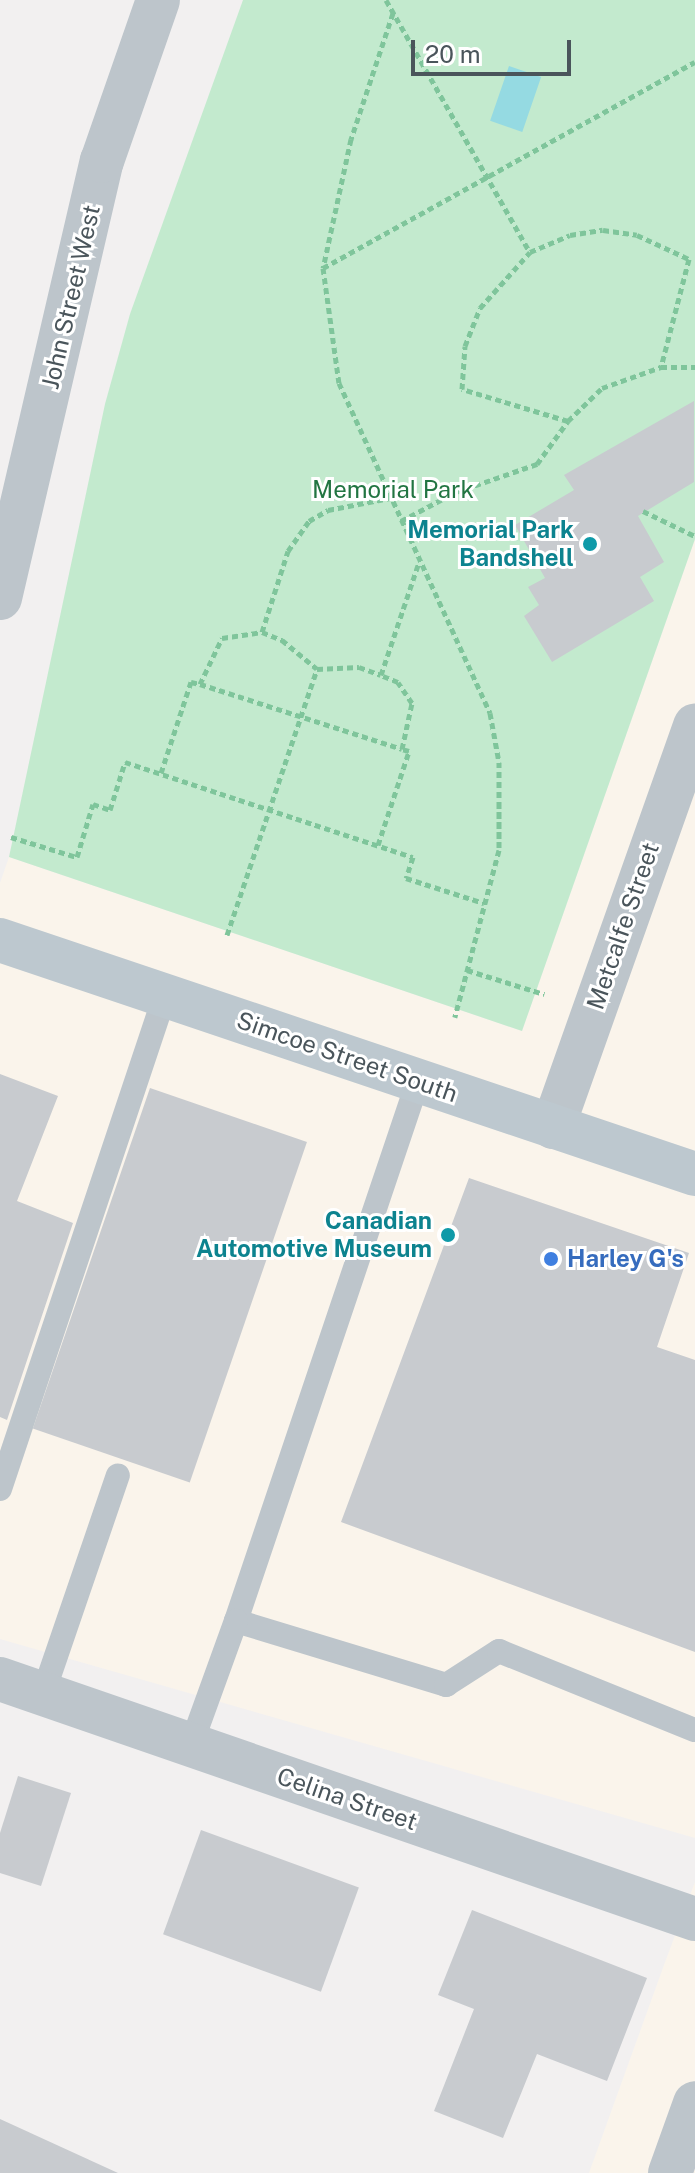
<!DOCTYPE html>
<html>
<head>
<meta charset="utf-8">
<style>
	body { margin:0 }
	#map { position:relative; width:695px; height:2173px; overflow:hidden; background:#f2f0f0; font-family:"Public Sans",sans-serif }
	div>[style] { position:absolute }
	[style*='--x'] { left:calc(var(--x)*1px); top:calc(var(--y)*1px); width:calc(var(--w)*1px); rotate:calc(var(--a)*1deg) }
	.commercial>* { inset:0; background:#faf4eb }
	.green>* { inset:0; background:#c3eace }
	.water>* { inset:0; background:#95dae2; transform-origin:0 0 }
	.building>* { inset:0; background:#c8cbcf; transform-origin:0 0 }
	.path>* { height:5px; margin-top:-2.5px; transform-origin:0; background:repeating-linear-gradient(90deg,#7fc59b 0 6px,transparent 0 10px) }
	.service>* { height:24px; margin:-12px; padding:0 12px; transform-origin:12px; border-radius:12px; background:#bdc5cb }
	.minor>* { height:44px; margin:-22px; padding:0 22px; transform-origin:22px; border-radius:22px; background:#bdc5cb }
	.tertiary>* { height:44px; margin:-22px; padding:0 22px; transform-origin:22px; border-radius:22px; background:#bdc5cb }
	.secondary>* { height:44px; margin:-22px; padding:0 22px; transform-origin:22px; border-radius:22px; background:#bdc8cf }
	.dots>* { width:22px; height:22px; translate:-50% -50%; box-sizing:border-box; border:4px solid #fff; border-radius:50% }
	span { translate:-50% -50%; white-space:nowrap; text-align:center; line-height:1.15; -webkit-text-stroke:6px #fff; paint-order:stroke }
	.street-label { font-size:24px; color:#4a555b }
	.park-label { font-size:24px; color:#227542 }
	.culture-label { font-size:24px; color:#0d838f; font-weight:700 }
	.right { translate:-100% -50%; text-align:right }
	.shop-label { font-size:24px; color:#366cbe; font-weight:700 }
	.left { translate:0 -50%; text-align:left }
	.scale { position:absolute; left:411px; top:40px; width:160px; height:36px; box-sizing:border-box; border:4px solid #4a555b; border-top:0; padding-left:10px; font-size:24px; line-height:28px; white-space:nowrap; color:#4a555b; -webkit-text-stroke:6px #fff; paint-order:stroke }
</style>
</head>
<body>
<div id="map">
	<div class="commercial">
		<div style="clip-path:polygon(695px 539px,695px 1838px,0 1639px,0 883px,9px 857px,522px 1031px)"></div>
		<div style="clip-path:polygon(695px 1882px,695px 2173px,589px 2173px,664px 1965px)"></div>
	</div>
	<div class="green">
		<div style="clip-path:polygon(243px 0,695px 0,695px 539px,522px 1031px,9px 857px,105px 404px,130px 314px)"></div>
	</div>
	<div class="water">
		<div style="left:509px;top:66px;width:34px;height:58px;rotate:19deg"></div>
	</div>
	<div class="building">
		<div style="clip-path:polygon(694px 401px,694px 482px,638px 516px,664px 562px,640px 577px,654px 601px,552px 662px,524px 616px,539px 605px,528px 587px,545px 578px,515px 525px,574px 490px,564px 475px)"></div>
		<div style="clip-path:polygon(0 1074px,58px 1096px,17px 1201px,73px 1223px,7px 1420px,0 1417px)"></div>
		<div style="left:150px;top:1088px;width:166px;height:360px;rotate:19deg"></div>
		<div style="clip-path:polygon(469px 1178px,689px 1253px,657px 1347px,695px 1360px,695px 1652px,341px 1522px)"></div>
		<div style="clip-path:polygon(18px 1776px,71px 1793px,41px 1886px,0 1873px,0 1833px)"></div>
		<div style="left:201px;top:1830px;width:168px;height:111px;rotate:20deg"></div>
		<div style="clip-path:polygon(472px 1910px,647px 1978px,607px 2081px,537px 2054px,503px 2138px,434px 2111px,474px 2009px,438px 1995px)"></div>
		<div style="clip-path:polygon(0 2119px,118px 2173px,0 2173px)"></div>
	</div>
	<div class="path">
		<div style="--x:386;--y:0;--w:290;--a:60.3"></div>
		<div style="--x:393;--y:13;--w:133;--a:108.4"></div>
		<div style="--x:351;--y:139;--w:132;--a:102.2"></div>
		<div style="--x:323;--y:268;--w:116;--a:82.1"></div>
		<div style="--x:339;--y:383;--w:363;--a:65.4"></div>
		<div style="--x:490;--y:713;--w:50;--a:79.6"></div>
		<div style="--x:499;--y:762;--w:88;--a:90"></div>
		<div style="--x:499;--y:850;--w:173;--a:104.8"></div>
		<div style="--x:323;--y:268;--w:425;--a:-29"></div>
		<div style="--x:568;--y:421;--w:111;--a:-163.2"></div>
		<div style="--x:462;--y:389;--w:43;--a:-86"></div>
		<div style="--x:465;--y:346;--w:41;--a:-68.5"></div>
		<div style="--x:480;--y:308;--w:75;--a:-48.2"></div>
		<div style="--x:530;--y:252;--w:43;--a:-23"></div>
		<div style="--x:570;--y:235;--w:33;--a:-9"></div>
		<div style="--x:603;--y:230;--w:34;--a:8"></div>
		<div style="--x:637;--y:235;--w:57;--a:24.8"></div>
		<div style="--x:689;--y:259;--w:112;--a:104.5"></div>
		<div style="--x:643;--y:511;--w:58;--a:25.7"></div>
		<div style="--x:401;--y:521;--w:62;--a:-27.8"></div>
		<div style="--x:456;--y:492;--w:86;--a:-19.1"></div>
		<div style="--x:537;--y:464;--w:53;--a:-54.2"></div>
		<div style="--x:568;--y:421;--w:47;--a:-44.1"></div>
		<div style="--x:602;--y:388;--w:63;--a:-19.6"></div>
		<div style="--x:661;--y:367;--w:34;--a:0"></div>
		<div style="--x:262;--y:632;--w:85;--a:-72.2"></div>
		<div style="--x:288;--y:551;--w:37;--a:-55"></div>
		<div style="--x:309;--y:521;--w:22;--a:-30"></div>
		<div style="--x:328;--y:510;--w:63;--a:-11"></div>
		<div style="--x:200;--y:684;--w:212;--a:17.8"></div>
		<div style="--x:161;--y:773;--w:96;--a:-71.8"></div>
		<div style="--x:191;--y:682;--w:9;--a:13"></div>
		<div style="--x:200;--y:684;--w:51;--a:-64.4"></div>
		<div style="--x:222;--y:638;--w:40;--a:-8.5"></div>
		<div style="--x:262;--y:632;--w:22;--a:22"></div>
		<div style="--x:282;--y:640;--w:45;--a:39.6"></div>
		<div style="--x:317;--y:669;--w:42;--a:-2.7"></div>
		<div style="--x:359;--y:667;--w:23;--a:20"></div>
		<div style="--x:381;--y:675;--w:119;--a:-71.4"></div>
		<div style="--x:11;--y:837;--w:69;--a:16.9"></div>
		<div style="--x:77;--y:857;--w:55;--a:-73.2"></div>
		<div style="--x:93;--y:804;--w:18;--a:19"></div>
		<div style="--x:110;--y:810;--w:50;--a:-72.6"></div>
		<div style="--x:125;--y:762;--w:303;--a:18.3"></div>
		<div style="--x:413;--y:857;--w:22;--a:108"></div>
		<div style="--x:406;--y:878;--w:82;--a:17.8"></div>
		<div style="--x:378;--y:845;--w:99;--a:-71.7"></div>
		<div style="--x:409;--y:751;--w:7;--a:-164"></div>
		<div style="--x:402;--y:749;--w:47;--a:-77.7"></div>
		<div style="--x:412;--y:703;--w:25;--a:-124"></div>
		<div style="--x:398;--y:682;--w:18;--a:-158"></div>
		<div style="--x:227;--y:935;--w:281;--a:-71.3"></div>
		<div style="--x:467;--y:970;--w:81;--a:17.3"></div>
	</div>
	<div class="service">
		<div style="--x:418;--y:1081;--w:570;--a:108.63"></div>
		<div style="--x:236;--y:1621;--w:220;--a:16.9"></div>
		<div style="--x:446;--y:1685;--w:63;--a:-32.7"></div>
		<div style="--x:499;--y:1651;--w:211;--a:22"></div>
		<div style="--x:0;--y:1489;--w:521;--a:-71.53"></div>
		<div style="--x:43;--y:1694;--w:231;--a:-71.1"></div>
		<div style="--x:191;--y:1745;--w:132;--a:-70.1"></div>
	</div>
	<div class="minor">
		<div style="--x:553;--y:1127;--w:426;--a:-70.5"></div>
		<div style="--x:670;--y:2173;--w:74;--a:-70.3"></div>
	</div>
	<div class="tertiary">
		<div style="--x:0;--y:598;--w:449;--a:-76.9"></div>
		<div style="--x:102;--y:161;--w:170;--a:-70.8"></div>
		<div style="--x:0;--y:1679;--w:735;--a:19.05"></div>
	</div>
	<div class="secondary">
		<div style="--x:0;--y:940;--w:733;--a:18.61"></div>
	</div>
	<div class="dots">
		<div style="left:590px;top:544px;background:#0f9aa8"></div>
		<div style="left:448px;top:1235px;background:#0f9aa8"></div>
		<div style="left:551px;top:1259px;background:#3f7fe0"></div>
	</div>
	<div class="street-label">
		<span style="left:71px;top:297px;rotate:-77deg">John Street West</span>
		<span style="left:623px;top:926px;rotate:-71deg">Metcalfe Street</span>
		<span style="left:347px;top:1057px;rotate:19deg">Simcoe Street South</span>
		<span style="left:347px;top:1799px;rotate:19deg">Celina Street</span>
	</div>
	<div class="park-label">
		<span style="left:393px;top:490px">Memorial Park</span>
	</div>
	<div class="culture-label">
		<span class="right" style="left:574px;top:544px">Memorial Park<br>Bandshell</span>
		<span class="right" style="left:432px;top:1235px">Canadian<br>Automotive Museum</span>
	</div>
	<div class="shop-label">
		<span class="left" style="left:567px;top:1259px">Harley G's</span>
	</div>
	<div class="scale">20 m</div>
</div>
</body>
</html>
